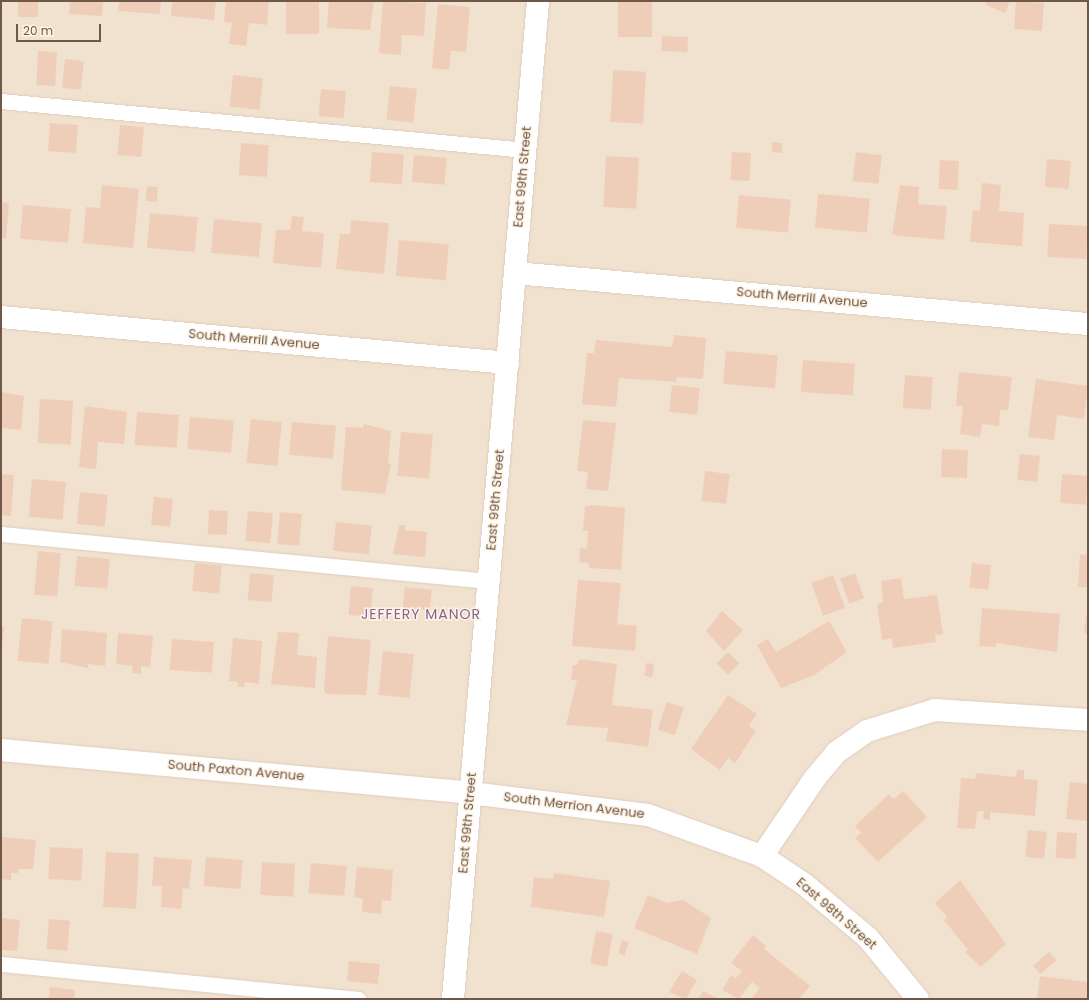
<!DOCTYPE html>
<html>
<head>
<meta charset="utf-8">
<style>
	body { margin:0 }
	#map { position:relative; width:1089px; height:1000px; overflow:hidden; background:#faf0e0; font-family:Poppins,sans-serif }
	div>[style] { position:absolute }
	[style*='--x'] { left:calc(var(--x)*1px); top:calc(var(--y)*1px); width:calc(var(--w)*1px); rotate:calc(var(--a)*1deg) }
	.residential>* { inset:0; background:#f1e2cf; transform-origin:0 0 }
	.building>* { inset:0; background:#eeceb9; transform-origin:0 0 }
	.roads { filter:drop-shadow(0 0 1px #deccbd) drop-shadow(0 0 1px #deccbd) }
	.lane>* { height:15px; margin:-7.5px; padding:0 7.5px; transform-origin:7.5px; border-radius:7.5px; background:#fff }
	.street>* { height:22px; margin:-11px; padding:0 11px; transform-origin:11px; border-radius:11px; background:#fff }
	span { translate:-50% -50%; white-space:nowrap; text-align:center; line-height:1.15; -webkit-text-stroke:3px #fef4e5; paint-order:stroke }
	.street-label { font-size:13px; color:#6f5749 }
	.neighbourhood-label { font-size:14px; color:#836593; letter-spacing:1px }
	.frame { position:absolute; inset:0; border:2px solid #6f5749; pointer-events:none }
	.scale { position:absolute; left:16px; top:24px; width:85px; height:18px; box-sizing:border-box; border:2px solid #6f5749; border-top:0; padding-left:5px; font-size:12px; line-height:14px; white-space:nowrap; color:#6f5749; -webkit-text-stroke:3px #fef4e5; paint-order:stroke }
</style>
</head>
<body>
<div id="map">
	<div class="residential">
		<div style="left:1px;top:1px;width:1087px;height:998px"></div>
	</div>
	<div class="building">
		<div style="left:18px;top:1px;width:20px;height:16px"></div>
		<div style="clip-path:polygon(70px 1px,103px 1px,102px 16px,69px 14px)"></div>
		<div style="clip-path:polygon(119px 1px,161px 1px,160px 14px,118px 11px)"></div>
		<div style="clip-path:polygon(172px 1px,216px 1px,214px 20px,171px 16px)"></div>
		<div style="clip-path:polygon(226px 1px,269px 1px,267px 25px,249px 23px,246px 46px,229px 44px,232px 23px,224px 22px)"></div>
		<div style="left:286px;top:1px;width:33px;height:33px"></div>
		<div style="clip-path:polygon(329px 1px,374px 1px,370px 30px,327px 28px)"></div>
		<div style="clip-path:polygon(383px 1px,426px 3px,424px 36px,402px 35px,401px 55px,379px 53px)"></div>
		<div style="left:618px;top:1px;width:34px;height:36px"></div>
		<div style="clip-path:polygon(987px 1px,1010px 1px,1005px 13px,985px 4px)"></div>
		<div style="left:1016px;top:1px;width:28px;height:28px;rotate:4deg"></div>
		<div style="clip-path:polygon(438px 4px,470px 7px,466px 52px,451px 51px,449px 70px,432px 68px)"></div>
		<div style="left:662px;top:36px;width:26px;height:15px;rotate:2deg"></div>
		<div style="left:38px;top:51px;width:19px;height:34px;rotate:3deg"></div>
		<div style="left:65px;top:59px;width:19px;height:29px;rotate:6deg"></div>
		<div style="left:613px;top:70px;width:33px;height:52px;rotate:3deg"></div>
		<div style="left:233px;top:75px;width:30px;height:32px;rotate:6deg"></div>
		<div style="left:390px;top:86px;width:27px;height:34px;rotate:6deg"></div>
		<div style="left:321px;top:89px;width:25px;height:27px;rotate:5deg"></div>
		<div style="left:50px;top:123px;width:28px;height:28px;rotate:4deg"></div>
		<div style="left:120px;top:125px;width:24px;height:30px;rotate:5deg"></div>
		<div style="clip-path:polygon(772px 142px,782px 143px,782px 153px,772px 152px)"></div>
		<div style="left:241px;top:143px;width:28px;height:32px;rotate:4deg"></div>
		<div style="left:372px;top:152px;width:32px;height:30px;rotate:4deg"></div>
		<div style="left:732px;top:152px;width:19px;height:28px;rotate:3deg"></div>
		<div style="left:856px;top:152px;width:26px;height:29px;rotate:7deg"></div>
		<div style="left:414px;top:155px;width:33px;height:27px;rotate:5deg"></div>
		<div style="left:606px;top:156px;width:33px;height:51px;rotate:3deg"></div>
		<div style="left:1047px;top:159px;width:24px;height:28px;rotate:5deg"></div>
		<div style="left:940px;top:160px;width:19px;height:29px;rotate:3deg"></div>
		<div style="clip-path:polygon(982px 183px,1001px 185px,999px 211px,1024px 213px,1022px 246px,970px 242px,973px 210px,980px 211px)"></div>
		<div style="clip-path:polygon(102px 185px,139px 189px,133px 248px,83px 243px,86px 207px,100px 208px)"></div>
		<div style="clip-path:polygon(900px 185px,919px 187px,918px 204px,947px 206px,944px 240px,892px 235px)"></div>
		<div style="left:147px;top:186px;width:11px;height:15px;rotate:5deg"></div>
		<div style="left:818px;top:194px;width:52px;height:34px;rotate:5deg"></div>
		<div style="left:739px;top:195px;width:52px;height:33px;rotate:5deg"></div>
		<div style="clip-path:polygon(1px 202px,9px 203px,6px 239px,1px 238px)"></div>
		<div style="left:23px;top:205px;width:48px;height:34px;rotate:5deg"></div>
		<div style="left:150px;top:213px;width:48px;height:35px;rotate:5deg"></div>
		<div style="clip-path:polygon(292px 216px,304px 217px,302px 231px,324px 233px,321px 268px,273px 263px,276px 230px,290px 230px)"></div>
		<div style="left:214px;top:219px;width:48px;height:34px;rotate:5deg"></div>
		<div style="clip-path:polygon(351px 220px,389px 223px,384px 274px,336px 269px,340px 234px,350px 234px)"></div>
		<div style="left:1049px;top:224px;width:39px;height:33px;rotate:3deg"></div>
		<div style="left:399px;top:240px;width:50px;height:36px;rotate:5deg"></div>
		<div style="clip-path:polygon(674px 335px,706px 338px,703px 379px,677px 377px,676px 382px,619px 378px,616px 407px,582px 404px,587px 353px,594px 353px,596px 340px,672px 347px)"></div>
		<div style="left:726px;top:351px;width:52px;height:33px;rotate:5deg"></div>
		<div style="left:803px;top:360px;width:52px;height:32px;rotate:4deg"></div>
		<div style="clip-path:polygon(959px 372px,1012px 377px,1008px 410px,1000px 410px,999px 426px,982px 424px,980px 437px,960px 434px,963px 406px,956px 406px)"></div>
		<div style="left:905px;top:375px;width:28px;height:33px;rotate:4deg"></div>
		<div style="clip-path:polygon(1036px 379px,1088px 386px,1084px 419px,1057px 415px,1054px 440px,1028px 437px)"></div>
		<div style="left:672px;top:385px;width:28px;height:27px;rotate:6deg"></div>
		<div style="clip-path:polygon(1px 392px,24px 396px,21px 430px,1px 428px)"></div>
		<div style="left:40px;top:399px;width:33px;height:44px;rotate:3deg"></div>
		<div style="clip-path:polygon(85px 406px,127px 412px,124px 444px,98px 442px,96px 469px,79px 467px)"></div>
		<div style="left:137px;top:412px;width:42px;height:33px;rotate:4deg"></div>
		<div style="left:190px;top:417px;width:44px;height:32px;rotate:5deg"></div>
		<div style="left:251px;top:419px;width:31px;height:44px;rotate:6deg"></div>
		<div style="clip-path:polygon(583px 420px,616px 423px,608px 491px,586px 489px,588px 472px,577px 471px)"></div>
		<div style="left:292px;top:422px;width:44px;height:33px;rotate:5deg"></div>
		<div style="clip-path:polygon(364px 424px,391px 431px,388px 463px,391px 464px,385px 494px,341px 490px,346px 427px,363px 428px)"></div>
		<div style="left:401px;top:432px;width:32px;height:44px;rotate:5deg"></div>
		<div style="left:942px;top:449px;width:26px;height:28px;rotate:2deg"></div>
		<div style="left:1020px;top:454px;width:20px;height:26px;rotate:6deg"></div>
		<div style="left:705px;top:471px;width:25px;height:30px;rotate:7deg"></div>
		<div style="clip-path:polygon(1px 474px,14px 475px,11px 516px,1px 515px)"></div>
		<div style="left:1062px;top:474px;width:26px;height:29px;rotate:4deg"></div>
		<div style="left:32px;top:479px;width:34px;height:38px;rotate:5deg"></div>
		<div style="left:80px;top:492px;width:28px;height:32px;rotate:6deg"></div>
		<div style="left:154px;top:497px;width:19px;height:28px;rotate:6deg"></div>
		<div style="clip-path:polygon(592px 505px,625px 508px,621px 570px,589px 568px,589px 563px,579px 562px,580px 548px,587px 549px,588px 531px,583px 531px,585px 507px)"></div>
		<div style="left:209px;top:510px;width:19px;height:24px;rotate:3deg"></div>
		<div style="left:248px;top:511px;width:25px;height:30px;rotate:5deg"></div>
		<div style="left:280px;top:512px;width:22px;height:32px;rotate:5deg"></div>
		<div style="left:336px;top:522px;width:36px;height:29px;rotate:6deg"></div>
		<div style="clip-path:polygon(399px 525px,405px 525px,405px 530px,427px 532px,425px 557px,393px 554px)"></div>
		<div style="left:38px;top:551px;width:23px;height:44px;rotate:5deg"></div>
		<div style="clip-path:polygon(1080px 554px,1088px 555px,1088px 587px,1078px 587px)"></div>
		<div style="left:77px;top:556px;width:33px;height:30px;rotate:5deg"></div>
		<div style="left:195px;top:563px;width:27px;height:28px;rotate:6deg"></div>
		<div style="left:972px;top:563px;width:19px;height:25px;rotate:6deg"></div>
		<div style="left:250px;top:573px;width:24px;height:27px;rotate:5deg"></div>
		<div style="left:855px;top:573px;width:27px;height:16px;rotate:70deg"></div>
		<div style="left:833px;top:575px;width:35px;height:23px;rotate:70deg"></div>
		<div style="clip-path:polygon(901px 578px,904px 599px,937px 595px,943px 634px,935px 635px,936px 642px,893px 648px,892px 638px,882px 640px,877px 604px,883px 602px,881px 581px)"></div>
		<div style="clip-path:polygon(578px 580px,621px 583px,617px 624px,637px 626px,635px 651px,572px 646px)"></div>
		<div style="left:351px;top:586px;width:22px;height:29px;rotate:5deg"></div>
		<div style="left:405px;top:587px;width:27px;height:21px;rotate:6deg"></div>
		<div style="clip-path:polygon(982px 608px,1060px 614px,1057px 652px,996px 643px,996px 647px,979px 646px)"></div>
		<div style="clip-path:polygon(1087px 610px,1088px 610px,1088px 634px,1084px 633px)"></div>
		<div style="clip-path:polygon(722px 611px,743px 630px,724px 651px,706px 631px)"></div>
		<div style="left:22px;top:618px;width:31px;height:43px;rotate:6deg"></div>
		<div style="clip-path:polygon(829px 621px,847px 652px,814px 675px,781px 688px,757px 645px,768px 639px,776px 652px)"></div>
		<div style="clip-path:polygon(1px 626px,4px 627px,2px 649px,1px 649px)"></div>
		<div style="clip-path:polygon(62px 629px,107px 633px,105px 666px,88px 664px,88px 668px,60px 662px)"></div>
		<div style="clip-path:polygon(278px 632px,299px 633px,297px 655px,317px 657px,315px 688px,271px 684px)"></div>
		<div style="clip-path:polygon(118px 633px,153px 636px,150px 667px,141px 666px,141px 674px,132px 673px,133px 666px,116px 664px)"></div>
		<div style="clip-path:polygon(328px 636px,371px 640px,366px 695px,326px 694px,324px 690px)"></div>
		<div style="clip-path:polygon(233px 638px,262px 641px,259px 684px,245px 682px,244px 687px,237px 687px,238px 682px,229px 681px)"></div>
		<div style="left:172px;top:639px;width:42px;height:31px;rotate:4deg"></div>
		<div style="left:383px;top:651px;width:31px;height:44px;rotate:6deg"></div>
		<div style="left:728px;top:652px;width:16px;height:16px;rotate:45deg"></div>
		<div style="clip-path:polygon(579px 659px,617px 664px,612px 705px,653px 710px,648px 747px,606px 741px,608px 728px,566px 725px,577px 680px,571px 680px,573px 665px,577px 665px)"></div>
		<div style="left:646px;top:663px;width:8px;height:13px;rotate:7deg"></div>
		<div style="clip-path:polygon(728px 695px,757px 714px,749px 726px,756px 731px,735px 763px,728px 758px,720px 770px,691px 749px)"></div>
		<div style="left:667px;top:702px;width:18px;height:29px;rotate:19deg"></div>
		<div style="clip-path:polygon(1017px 770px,1024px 770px,1024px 779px,1038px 780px,1035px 816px,990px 812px,990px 820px,983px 819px,984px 811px,977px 811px,975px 829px,957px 828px,961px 778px,975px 779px,976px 773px,1016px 777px)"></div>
		<div style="clip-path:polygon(1070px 782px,1088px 784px,1088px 821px,1066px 819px)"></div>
		<div style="clip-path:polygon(903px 791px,927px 817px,878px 862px,855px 838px,861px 833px,855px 826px,889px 794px,894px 799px)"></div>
		<div style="left:1028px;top:830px;width:19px;height:27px;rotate:6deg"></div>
		<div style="left:1057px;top:832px;width:20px;height:26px;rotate:3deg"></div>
		<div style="clip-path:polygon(1px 837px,36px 840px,33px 869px,18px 869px,18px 873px,11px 873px,11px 880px,1px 879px)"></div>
		<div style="left:50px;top:847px;width:33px;height:32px;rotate:3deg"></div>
		<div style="left:106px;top:852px;width:33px;height:55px;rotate:3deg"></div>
		<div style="clip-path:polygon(154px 857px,192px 860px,189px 889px,183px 888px,181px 909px,161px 907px,162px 886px,152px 886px)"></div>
		<div style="left:206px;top:857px;width:37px;height:29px;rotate:5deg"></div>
		<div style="left:262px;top:862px;width:33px;height:33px;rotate:3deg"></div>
		<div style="left:311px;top:863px;width:36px;height:30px;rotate:5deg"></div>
		<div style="clip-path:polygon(357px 867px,393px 870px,391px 901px,382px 900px,381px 914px,362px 912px,363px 899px,354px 897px)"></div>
		<div style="clip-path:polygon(554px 873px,610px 881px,604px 917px,531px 907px,534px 877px,553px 879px)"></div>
		<div style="clip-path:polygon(960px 880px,1006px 944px,981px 967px,965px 952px,968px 950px,944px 920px,947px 917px,935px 903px)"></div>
		<div style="clip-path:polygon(648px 895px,667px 903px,683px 900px,711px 918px,697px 954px,634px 928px)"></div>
		<div style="clip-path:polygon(1px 918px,20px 920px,17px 951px,1px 950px)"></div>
		<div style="left:49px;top:919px;width:21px;height:30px;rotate:5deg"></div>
		<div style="left:596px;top:931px;width:17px;height:33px;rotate:10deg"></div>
		<div style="clip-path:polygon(753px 935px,766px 946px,764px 949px,810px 986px,799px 999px,751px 999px,760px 988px,752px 982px,739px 999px,722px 990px,731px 975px,736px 978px,742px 971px,731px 963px)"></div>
		<div style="left:622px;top:940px;width:7px;height:14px;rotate:16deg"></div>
		<div style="left:1049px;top:952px;width:11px;height:21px;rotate:49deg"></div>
		<div style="left:349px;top:961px;width:31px;height:20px;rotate:6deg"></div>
		<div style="clip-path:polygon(682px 971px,697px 980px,686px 999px,669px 992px)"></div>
		<div style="clip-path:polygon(1040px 976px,1088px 982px,1088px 999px,1037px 999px)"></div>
		<div style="clip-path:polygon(50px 987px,75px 990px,74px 999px,49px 999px)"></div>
		<div style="clip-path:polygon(703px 991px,717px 998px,698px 999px)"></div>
	</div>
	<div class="roads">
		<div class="lane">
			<div style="--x:1;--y:101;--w:527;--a:5.33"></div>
			<div style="--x:1;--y:534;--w:490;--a:5.5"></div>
			<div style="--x:1;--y:964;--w:359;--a:5.6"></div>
		</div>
		<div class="street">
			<div style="--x:515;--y:273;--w:575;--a:5.09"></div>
			<div style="--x:1;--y:317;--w:509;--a:5.18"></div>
			<div style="--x:1;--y:750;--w:472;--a:5.2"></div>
			<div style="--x:471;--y:793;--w:178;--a:7.1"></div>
			<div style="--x:648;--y:815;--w:121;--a:19.8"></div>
			<div style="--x:762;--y:856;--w:94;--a:-55.8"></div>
			<div style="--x:815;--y:778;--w:34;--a:-50"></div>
			<div style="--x:837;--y:752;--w:37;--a:-35"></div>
			<div style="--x:867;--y:731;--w:71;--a:-17.2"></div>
			<div style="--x:935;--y:710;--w:153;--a:3.7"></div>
			<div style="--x:762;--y:856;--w:50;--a:33.7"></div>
			<div style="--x:804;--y:884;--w:84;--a:40.2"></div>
			<div style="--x:868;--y:938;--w:79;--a:50.7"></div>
			<div style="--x:453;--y:999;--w:1002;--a:-85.13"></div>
		</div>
	</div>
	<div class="street-label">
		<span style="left:523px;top:177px;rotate:-85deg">East 99th Street</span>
		<span style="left:802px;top:298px;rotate:5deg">South Merrill Avenue</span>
		<span style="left:254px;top:340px;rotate:5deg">South Merrill Avenue</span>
		<span style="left:496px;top:500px;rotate:-85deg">East 99th Street</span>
		<span style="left:236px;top:771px;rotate:5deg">South Paxton Avenue</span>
		<span style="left:574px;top:806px;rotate:7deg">South Merrion Avenue</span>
		<span style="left:468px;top:823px;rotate:-85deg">East 99th Street</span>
		<span style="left:836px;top:914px;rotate:41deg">East 98th Street</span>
	</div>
	<div class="neighbourhood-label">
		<span style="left:421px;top:614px">JEFFERY MANOR</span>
	</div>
	<div class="frame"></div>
	<div class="scale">20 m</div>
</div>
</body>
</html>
